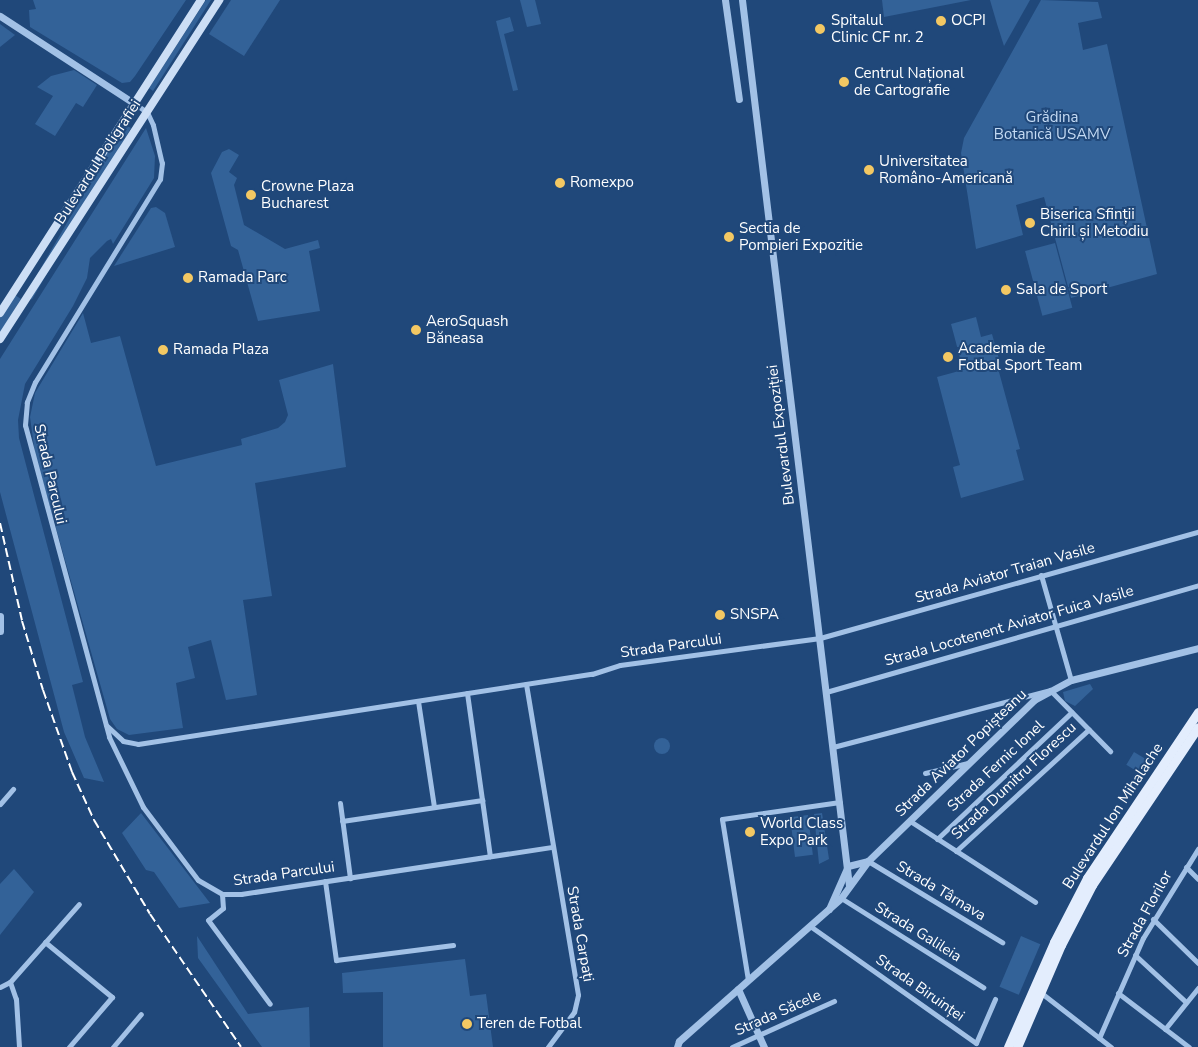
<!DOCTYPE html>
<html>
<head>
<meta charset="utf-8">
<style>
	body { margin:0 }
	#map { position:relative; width:1198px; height:1047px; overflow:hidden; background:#20487a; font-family:"Nunito Sans",sans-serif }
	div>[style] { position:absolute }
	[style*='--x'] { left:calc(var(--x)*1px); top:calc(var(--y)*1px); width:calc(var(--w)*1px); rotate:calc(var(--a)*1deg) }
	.green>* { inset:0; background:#336298; transform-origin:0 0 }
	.round { border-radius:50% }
	.minor>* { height:5px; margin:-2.5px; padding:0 2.5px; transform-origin:2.5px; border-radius:2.5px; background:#a2c1e6 }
	.tertiary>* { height:7px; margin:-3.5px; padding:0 3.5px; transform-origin:3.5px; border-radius:3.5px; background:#a2c1e6 }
	.secondary>* { height:8px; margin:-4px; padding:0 4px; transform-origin:4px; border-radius:4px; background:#ccdef5 }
	.primary>* { height:9px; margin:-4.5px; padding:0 4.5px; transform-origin:4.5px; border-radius:4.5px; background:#e3edfd }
	.rail>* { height:2px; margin-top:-1px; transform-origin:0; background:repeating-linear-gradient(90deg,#fff 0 9px,transparent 0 13px) }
	.dots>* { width:14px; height:14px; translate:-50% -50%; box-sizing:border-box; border:2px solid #20487a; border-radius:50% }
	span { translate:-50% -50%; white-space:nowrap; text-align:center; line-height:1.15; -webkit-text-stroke:4px #20487a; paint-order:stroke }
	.poi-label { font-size:15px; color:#fff }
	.left { translate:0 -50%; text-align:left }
	.park-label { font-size:15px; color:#c5dbf4 }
	.street-label { font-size:15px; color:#fff }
</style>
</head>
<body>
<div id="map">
	<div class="green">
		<div style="clip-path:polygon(33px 0,186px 0,135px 76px,130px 82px,122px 83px,30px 27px,29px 10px,36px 9px)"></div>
		<div style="clip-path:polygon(206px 0,211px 0,153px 91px,149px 88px)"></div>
		<div style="clip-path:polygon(231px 0,280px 0,244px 56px,209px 34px)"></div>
		<div style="clip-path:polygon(520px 0,535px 0,541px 24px,527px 27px)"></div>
		<div style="clip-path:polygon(882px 0,971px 0,884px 17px)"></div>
		<div style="clip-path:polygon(990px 0,1030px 0,1004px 46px,997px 24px)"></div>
		<div style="clip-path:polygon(1041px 0,1098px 2px,1102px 18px,1078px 23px,1083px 50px,1107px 44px,1157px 274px,1071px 298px,1044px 197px,1016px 205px,1023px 235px,976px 249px,961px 153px,964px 138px)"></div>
		<div style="clip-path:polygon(510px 17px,514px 31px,504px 34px,518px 90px,513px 91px,496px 21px)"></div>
		<div style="clip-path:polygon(0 24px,15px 35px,0 47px)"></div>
		<div style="clip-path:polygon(74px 70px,97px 85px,83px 107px,76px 103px,55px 136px,35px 124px,53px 96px,37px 87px,51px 76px)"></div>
		<div style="left:124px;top:124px;width:8px;height:198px;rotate:30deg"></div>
		<div style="clip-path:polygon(146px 128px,155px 156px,154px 178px,113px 244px,111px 239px,107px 241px,90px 258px,87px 278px,73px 306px,25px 384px,18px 420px,19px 438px,83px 682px,72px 685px,85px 737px,104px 782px,84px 778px,64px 732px,0 492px,0 359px)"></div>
		<div style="clip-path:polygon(229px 149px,239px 155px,229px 172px,237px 178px,234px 185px,244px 225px,285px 249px,318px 240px,320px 248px,309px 251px,320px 311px,258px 321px,238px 250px,231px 246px,211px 173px,222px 152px)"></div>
		<div style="clip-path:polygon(156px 207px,165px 213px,175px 247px,114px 266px,151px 208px)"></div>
		<div style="left:1055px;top:243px;width:67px;height:31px;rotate:75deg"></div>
		<div style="clip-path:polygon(15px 295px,21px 299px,0 333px,0 318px)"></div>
		<div style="clip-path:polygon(83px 313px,91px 343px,120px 336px,156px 466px,242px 445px,241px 439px,278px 428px,285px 422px,288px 415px,279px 380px,333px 364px,346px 467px,255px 483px,272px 596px,243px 600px,257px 695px,226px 700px,211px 640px,188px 647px,195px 678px,176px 683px,183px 728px,129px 735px,117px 729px,110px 719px,35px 454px,30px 417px,35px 393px)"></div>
		<div style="clip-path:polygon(976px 317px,981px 337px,992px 334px,999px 359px,963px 369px,951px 324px)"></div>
		<div style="clip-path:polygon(996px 361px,1020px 449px,1016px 450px,1024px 480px,961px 498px,953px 467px,960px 465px,937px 377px)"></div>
		<div style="clip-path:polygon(1090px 684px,1093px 689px,1075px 706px,1065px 701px,1063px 692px)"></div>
		<div class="round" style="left:654px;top:738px;width:16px;height:16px"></div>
		<div style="left:1134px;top:752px;width:21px;height:15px;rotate:31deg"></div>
		<div style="clip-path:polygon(141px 813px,210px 903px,179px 908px,154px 872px,146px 870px,122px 833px)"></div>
		<div style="clip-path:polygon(822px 813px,829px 859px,819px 864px,814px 814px)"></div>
		<div style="left:808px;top:815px;width:40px;height:18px;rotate:83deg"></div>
		<div style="clip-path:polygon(14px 869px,34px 892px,0 935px,0 884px)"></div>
		<div style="clip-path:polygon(197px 936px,248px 1014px,309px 1007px,310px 1047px,262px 1047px,198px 958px)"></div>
		<div style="left:1021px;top:936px;width:21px;height:55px;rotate:23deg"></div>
		<div style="clip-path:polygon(465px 959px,470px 996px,486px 994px,493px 1047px,383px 1047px,383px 992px,343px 993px,342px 973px)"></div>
	</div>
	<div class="minor">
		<div style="--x:135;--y:104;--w:14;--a:34"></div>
		<div style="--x:147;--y:112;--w:14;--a:65"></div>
		<div style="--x:153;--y:125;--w:39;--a:77"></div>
		<div style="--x:162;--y:163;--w:16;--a:97"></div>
		<div style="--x:160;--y:179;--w:238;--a:121.6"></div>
		<div style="--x:35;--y:382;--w:22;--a:112"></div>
		<div style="--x:27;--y:402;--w:23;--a:95"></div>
		<div style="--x:25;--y:425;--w:323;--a:74.9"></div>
		<div style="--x:109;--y:737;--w:78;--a:64.1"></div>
		<div style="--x:143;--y:807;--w:91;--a:53"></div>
		<div style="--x:198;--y:880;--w:28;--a:30"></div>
		<div style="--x:222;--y:894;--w:19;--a:0"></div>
		<div style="--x:241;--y:894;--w:315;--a:-8.6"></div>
		<div style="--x:1041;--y:575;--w:109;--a:74.1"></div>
		<div style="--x:526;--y:684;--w:315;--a:80.5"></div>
		<div style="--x:578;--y:995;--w:17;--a:103"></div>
		<div style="--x:574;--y:1012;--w:44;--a:126.6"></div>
		<div style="--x:826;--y:692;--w:387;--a:-16"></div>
		<div style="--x:467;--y:693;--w:165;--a:82"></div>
		<div style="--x:418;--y:701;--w:107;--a:81.4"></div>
		<div style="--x:106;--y:725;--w:23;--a:43"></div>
		<div style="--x:123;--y:741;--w:15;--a:11"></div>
		<div style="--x:138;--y:744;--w:459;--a:-8.8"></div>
		<div style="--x:592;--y:674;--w:29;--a:-18"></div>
		<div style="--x:620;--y:665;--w:202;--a:-7.7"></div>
		<div style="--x:820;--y:638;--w:393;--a:-15.7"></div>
		<div style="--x:833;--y:747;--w:224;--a:-14.7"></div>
		<div style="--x:1050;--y:690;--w:86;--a:45.5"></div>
		<div style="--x:925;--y:773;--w:44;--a:-13.1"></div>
		<div style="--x:340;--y:803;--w:76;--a:82.4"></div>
		<div style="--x:0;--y:804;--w:20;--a:-49"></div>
		<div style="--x:342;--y:821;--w:142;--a:-8.5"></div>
		<div style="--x:910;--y:821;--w:149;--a:32.9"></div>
		<div style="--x:937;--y:839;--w:185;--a:-43.3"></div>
		<div style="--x:956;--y:851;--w:180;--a:-42.5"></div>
		<div style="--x:868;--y:861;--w:157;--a:31.2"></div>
		<div style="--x:1186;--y:867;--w:17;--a:45"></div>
		<div style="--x:325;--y:881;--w:80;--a:82.1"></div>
		<div style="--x:336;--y:960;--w:118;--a:-7.3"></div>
		<div style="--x:222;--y:894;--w:14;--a:86"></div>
		<div style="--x:223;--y:908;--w:19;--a:141"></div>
		<div style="--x:208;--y:920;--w:104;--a:53.6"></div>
		<div style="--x:841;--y:898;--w:168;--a:32.1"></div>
		<div style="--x:1153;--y:919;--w:63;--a:44.4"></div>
		<div style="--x:810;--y:926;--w:203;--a:35.2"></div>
		<div style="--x:976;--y:1043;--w:48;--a:-66.6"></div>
		<div style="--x:45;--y:942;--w:87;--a:39.4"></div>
		<div style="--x:112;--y:997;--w:66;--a:130.7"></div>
		<div style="--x:1135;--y:955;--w:69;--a:42.7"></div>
		<div style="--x:748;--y:980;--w:163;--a:-99.2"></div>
		<div style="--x:722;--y:819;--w:119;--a:-8.2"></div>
		<div style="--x:10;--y:982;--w:18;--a:71"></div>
		<div style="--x:16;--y:999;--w:48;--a:86.4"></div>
		<div style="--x:0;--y:987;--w:11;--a:-27"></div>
		<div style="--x:10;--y:982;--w:104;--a:-48.5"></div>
		<div style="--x:1040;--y:992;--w:90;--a:37.8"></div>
		<div style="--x:1118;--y:993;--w:89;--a:37.3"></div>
		<div style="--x:1165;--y:1029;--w:53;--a:-51.2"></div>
		<div style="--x:1099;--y:1038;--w:109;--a:-66.3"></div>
		<div style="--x:1143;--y:938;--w:105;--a:-58.3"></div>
		<div style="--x:113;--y:1047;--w:43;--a:-49.7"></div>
		<div style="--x:732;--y:1047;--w:112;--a:-24.3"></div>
	</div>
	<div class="tertiary">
		<div style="--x:725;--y:0;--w:100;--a:82"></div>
		<div style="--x:742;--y:0;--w:892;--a:83.11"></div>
		<div style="--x:0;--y:16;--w:161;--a:33.1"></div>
		<div style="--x:0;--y:616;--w:15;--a:90"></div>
		<div style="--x:829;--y:909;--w:47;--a:-66.2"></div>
		<div style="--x:848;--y:866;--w:21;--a:-14"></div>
		<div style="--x:738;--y:989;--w:64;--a:65.9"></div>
		<div style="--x:677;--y:1047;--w:6;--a:-72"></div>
		<div style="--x:679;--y:1041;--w:216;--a:-41.4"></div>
		<div style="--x:841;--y:898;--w:46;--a:-53.9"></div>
		<div style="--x:868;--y:861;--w:231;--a:-44.1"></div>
		<div style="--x:1034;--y:700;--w:42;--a:-28.4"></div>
		<div style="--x:1071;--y:680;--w:131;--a:-14.1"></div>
	</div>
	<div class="secondary">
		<div style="--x:0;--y:313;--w:372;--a:-57.3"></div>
		<div style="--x:0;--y:339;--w:404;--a:-57.1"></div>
	</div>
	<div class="primary">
		<div style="--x:1008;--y:1047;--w:115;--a:-66.3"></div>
		<div style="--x:1054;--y:942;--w:72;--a:-62.7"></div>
		<div style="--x:1087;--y:878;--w:200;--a:-56.2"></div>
		<div style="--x:1017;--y:1047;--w:111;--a:-66.7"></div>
		<div style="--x:1061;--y:945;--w:68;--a:-62.7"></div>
		<div style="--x:1092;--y:885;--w:190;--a:-56.1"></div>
	</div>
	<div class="rail">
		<div style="--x:0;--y:523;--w:100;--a:77.3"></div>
		<div style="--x:22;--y:621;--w:72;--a:73.1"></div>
		<div style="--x:43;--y:690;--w:87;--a:70.5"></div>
		<div style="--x:72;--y:772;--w:53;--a:65.4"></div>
		<div style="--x:94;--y:820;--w:109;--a:59.2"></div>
		<div style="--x:150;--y:914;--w:161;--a:55.6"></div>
	</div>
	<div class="dots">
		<div style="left:941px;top:21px;background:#f3c863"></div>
		<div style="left:820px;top:29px;background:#f3c863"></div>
		<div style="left:844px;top:82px;background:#f3c863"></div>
		<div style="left:869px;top:170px;background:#f3c863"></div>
		<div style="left:560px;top:183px;background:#f3c863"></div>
		<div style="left:251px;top:195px;background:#f3c863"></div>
		<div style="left:1030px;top:223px;background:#f3c863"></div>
		<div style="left:729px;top:237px;background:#f3c863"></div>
		<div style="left:188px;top:278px;background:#f3c863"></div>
		<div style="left:1006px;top:290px;background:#f3c863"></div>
		<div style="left:416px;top:330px;background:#f3c863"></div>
		<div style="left:163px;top:350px;background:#f3c863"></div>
		<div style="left:948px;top:357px;background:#f3c863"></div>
		<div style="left:720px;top:615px;background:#f3c863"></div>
		<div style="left:750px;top:832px;background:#f3c863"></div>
		<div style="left:467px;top:1024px;background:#f3c863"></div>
	</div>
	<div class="poi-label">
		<span class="left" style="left:831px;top:29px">Spitalul<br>Clinic CF nr. 2</span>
		<span class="left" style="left:951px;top:21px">OCPI</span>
		<span class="left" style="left:854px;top:82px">Centrul Național<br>de Cartografie</span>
		<span class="left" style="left:879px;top:170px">Universitatea<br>Româno-Americană</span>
		<span class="left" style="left:570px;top:183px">Romexpo</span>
		<span class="left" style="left:261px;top:195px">Crowne Plaza<br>Bucharest</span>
		<span class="left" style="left:1040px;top:223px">Biserica Sfinții<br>Chiril și Metodiu</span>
		<span class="left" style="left:739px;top:237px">Sectia de<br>Pompieri Expozitie</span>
		<span class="left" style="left:198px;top:278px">Ramada Parc</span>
		<span class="left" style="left:1016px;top:290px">Sala de Sport</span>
		<span class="left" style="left:426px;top:330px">AeroSquash<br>Băneasa</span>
		<span class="left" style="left:958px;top:357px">Academia de<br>Fotbal Sport Team</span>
		<span class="left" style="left:173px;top:350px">Ramada Plaza</span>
		<span class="left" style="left:730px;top:615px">SNSPA</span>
		<span class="left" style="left:760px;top:832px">World Class<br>Expo Park</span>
		<span class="left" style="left:477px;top:1024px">Teren de Fotbal</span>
	</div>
	<div class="park-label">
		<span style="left:1052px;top:126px">Grădina<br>Botanică USAMV</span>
	</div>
	<div class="street-label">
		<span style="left:98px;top:162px;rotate:-57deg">Bulevardul Poligrafiei</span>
		<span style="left:781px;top:435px;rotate:-97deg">Bulevardul Expoziției</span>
		<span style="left:50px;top:474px;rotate:77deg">Strada Parcului</span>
		<span style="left:1005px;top:573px;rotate:-16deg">Strada Aviator Traian Vasile</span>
		<span style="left:1009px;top:626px;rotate:-16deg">Strada Locotenent Aviator Fuica Vasile</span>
		<span style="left:671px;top:646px;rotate:-8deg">Strada Parcului</span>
		<span style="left:961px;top:753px;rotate:-44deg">Strada Aviator Popișteanu</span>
		<span style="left:996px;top:766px;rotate:-43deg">Strada Fernic Ionel</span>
		<span style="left:1014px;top:781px;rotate:-43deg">Strada Dumitru Florescu</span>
		<span style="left:1113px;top:816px;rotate:-57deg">Bulevardul Ion Mihalache</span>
		<span style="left:284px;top:874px;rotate:-8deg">Strada Parcului</span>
		<span style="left:941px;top:891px;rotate:31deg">Strada Târnava</span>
		<span style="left:1145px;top:914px;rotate:-61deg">Strada Florilor</span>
		<span style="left:918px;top:932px;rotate:32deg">Strada Galileia</span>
		<span style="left:580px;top:934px;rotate:80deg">Strada Carpați</span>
		<span style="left:920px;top:988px;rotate:35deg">Strada Biruinței</span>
		<span style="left:778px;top:1013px;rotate:-24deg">Strada Săcele</span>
	</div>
</div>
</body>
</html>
